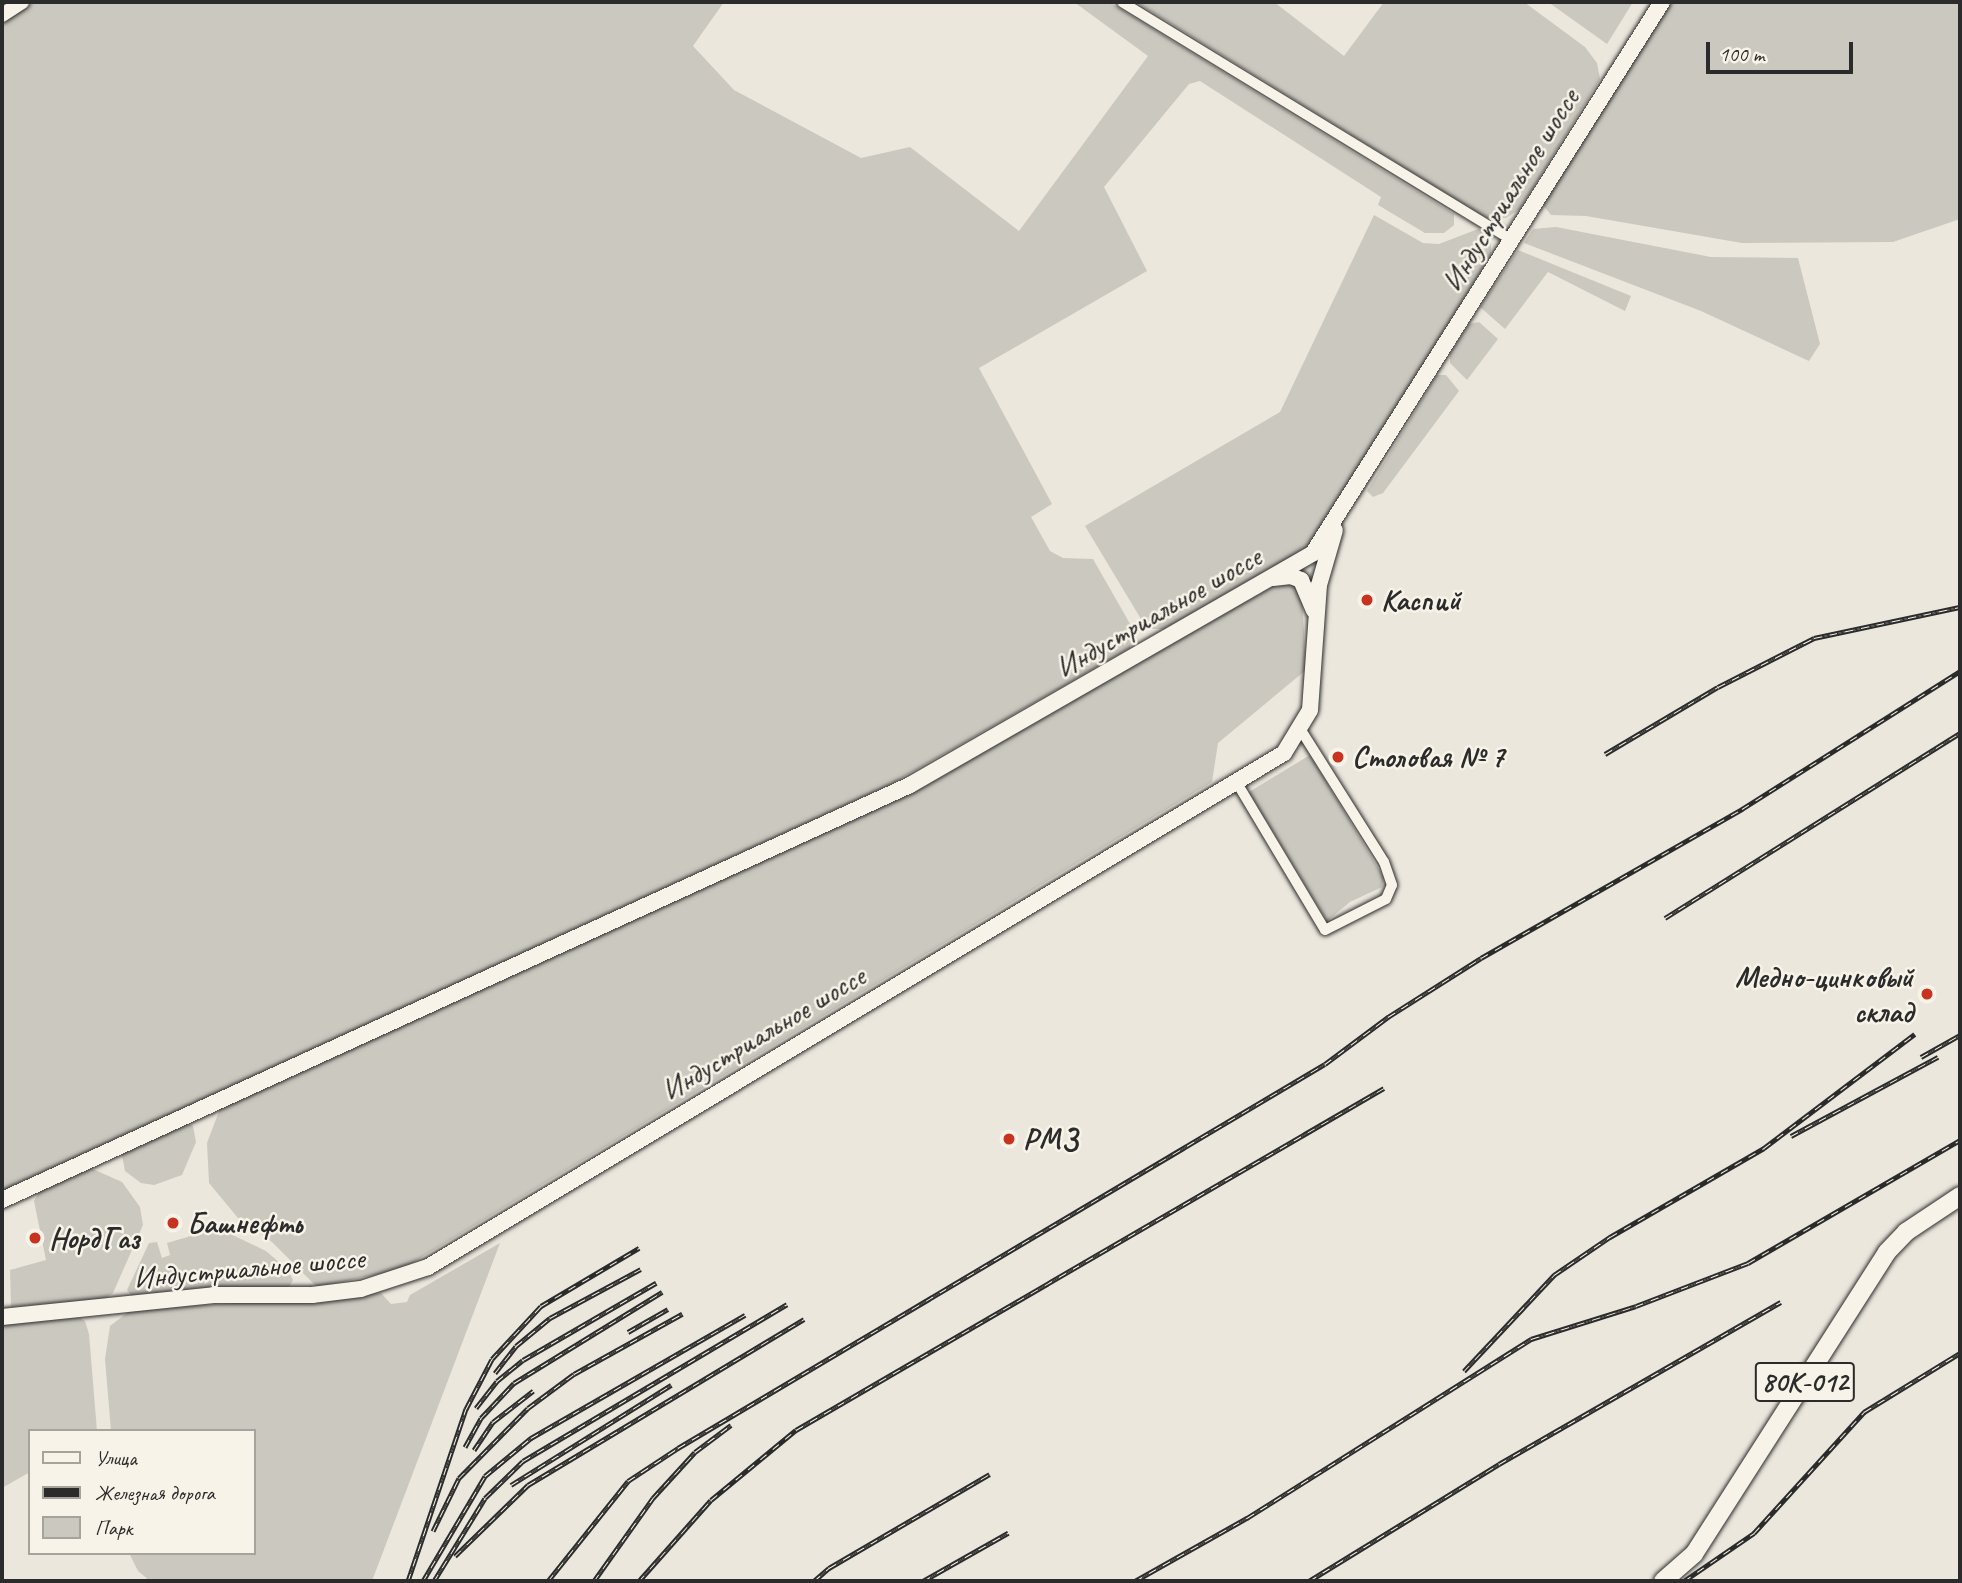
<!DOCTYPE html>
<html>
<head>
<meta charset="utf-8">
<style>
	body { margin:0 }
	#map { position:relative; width:1962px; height:1583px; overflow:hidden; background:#ebe7dd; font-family:Caveat,sans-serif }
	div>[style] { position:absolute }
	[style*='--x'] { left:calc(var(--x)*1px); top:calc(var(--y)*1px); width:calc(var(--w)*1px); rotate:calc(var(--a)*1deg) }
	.green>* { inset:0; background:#cbc8bf }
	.roads { filter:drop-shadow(0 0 2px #2b2b2b) drop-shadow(0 0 2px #2b2b2b) }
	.minor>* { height:10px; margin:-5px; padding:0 5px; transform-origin:5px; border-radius:5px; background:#f7f3e8 }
	.tertiary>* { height:14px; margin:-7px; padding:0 7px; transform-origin:7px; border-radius:7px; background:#f7f3e8 }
	.secondary>* { height:16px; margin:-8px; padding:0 8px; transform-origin:8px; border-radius:8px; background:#f7f3e8 }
	.primary>* { height:18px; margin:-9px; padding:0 9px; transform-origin:9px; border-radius:9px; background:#f7f3e8 }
	.rail>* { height:5px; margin-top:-2.5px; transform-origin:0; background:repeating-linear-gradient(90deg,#f7f3e8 0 8px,#2b2b2b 0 16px); box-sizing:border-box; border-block:2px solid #2b2b2b }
	.dots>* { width:19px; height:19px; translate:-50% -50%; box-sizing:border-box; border:4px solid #f7f3e8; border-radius:50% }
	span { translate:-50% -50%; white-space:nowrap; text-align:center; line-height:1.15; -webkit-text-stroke:5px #f7f3e8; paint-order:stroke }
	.shield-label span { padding:2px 5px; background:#f7f3e8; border:2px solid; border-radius:5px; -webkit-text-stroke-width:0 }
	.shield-label { font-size:28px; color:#2b2b2b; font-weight:700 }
	.street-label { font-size:30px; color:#2b2b2b }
	.poi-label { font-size:30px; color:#2b2b2b; font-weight:700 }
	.left { translate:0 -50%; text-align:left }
	.right { translate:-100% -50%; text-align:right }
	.frame { position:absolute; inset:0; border:4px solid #2b2b2b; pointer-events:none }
	.legend { position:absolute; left:28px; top:1429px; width:228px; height:126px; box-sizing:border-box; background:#f7f3e8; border:2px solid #a5a39c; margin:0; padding:9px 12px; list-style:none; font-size:21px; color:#2b2b2b }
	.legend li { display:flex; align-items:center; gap:14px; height:35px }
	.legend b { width:35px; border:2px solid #a5a39c }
	.scale { position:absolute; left:1706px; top:42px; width:147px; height:32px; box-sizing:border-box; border:4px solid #2b2b2b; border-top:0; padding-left:9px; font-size:21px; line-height:24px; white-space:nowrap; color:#2b2b2b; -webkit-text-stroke:5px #f7f3e8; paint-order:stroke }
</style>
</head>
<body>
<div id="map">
	<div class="green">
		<div style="clip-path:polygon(35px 2px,724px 2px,693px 46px,734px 90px,861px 158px,910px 147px,1019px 231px,1148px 56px,1074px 2px,1109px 2px,1454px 214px,1454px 225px,1444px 233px,1425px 233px,1378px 205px,1381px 197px,1200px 81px,1189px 84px,1104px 187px,1147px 271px,979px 368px,1052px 504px,1031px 517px,1050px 551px,1063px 558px,1093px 559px,1133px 629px,1130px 648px,889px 785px,2px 1192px,2px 22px)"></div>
		<div style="clip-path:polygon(1136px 2px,1274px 2px,1344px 56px,1384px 2px,1524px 2px,1585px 47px,1597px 63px,1600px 79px,1520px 209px,1506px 218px,1488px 219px)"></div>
		<div style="clip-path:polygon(1548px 2px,1633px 2px,1607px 44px)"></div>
		<div style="clip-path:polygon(1670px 2px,1960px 2px,1960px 219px,1893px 242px,1742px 243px,1586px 216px,1551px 215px,1543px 205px,1561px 172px)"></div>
		<div style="clip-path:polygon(1374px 215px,1423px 243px,1439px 244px,1478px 229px,1486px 232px,1491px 243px,1491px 256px,1310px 546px,1164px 629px,1147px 629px,1085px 526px,1280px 412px)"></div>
		<div style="clip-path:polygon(1556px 227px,1711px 257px,1798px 258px,1820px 344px,1809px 361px,1701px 311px,1524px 243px,1533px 229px)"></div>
		<div style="clip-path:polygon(1518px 250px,1631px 296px,1625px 311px,1548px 272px,1505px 329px,1480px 307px)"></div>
		<div style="clip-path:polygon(1479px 322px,1498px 339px,1467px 380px,1450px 363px,1450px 354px,1469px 324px)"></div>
		<div style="clip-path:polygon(1437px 375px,1446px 375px,1459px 391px,1383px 493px,1373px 497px,1367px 491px)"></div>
		<div style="clip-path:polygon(1269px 584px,1294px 584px,1302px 597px,1306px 670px,1218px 743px,1212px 782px,402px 1269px,317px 1287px,272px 1242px,238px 1218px,209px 1183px,207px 1143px,221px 1106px,907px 793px)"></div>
		<div style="clip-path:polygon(1310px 755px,1384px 878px,1382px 887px,1350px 902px,1327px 921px,1249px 792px)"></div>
		<div style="clip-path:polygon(182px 1122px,193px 1126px,196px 1142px,182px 1175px,154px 1185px,141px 1183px,125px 1171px,121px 1150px)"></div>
		<div style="clip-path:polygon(86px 1166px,122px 1182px,140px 1207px,143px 1225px,113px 1293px,104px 1299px,11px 1307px,10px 1270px,46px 1260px,34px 1201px,39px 1192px)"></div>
		<div style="clip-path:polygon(218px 1228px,266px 1251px,288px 1270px,293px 1280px,289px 1287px,133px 1298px,127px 1290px,149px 1243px,157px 1242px,162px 1258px,170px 1255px,167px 1243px)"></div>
		<div style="clip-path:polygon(500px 1243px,372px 1581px,150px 1581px,138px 1571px,129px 1553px,254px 1553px,254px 1431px,111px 1431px,105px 1359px,110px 1326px,131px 1310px,381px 1293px,391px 1304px,407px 1302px,410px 1295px)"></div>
		<div style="clip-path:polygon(76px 1316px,85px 1321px,89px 1334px,97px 1431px,30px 1431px,30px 1472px,2px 1488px,2px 1323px)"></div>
	</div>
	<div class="roads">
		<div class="minor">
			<div style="--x:1122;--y:2;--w:456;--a:31.4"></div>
			<div style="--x:1237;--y:783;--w:171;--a:59.1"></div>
			<div style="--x:1325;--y:930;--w:68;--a:-26.9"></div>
			<div style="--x:1386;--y:899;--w:15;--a:-67"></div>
			<div style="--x:1392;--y:885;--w:24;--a:-109"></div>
			<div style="--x:1384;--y:862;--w:156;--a:-122.2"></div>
		</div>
		<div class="tertiary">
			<div style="--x:2;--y:15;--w:24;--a:-33"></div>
		</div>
		<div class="secondary">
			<div style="--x:1273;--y:578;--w:18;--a:-6"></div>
			<div style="--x:1291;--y:576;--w:11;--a:22"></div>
			<div style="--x:1301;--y:580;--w:33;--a:67"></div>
			<div style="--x:2;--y:1200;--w:998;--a:-24.56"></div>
			<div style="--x:910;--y:785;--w:465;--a:-29.9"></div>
			<div style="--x:1313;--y:553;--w:652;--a:-57.65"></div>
			<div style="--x:2;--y:1317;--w:213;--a:-5.9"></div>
			<div style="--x:214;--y:1295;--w:98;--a:0"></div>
			<div style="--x:312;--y:1295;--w:49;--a:-7"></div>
			<div style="--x:361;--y:1289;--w:71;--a:-18.2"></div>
			<div style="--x:428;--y:1267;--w:998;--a:-30.98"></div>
			<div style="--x:1284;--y:753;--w:50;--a:-58.8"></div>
			<div style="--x:1310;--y:710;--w:125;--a:-85.9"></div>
			<div style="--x:1319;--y:585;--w:57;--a:-73.8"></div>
		</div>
		<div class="primary">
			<div style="--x:1663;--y:1581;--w:41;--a:-41.1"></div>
			<div style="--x:1694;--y:1554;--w:358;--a:-57.4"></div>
			<div style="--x:1887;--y:1252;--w:28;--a:-46"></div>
			<div style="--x:1906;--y:1232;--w:65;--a:-33.7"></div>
		</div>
	</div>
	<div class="rail">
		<div style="--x:1605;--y:754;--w:131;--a:-30.7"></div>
		<div style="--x:1718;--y:687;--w:108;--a:-27"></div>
		<div style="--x:1814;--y:638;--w:149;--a:-12"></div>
		<div style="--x:1665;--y:918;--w:348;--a:-32.1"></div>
		<div style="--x:1921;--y:1057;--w:45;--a:-29.4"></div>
		<div style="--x:1791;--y:1136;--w:167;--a:-28.3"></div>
		<div style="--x:628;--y:1332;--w:46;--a:-29.9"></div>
		<div style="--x:1464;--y:1371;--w:132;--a:-46.8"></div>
		<div style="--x:1554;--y:1275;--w:68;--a:-34.2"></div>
		<div style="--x:1610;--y:1237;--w:178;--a:-30"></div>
		<div style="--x:1764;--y:1148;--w:189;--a:-37.1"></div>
		<div style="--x:495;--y:1373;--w:34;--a:-52"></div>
		<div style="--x:516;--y:1346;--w:44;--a:-39.5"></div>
		<div style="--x:550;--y:1318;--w:103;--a:-28.3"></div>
		<div style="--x:476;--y:1408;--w:34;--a:-52"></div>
		<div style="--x:497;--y:1381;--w:33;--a:-39"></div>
		<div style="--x:523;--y:1360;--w:154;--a:-30.1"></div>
		<div style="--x:465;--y:1447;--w:33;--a:-61"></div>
		<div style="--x:481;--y:1418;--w:48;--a:-46.7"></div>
		<div style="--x:514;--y:1383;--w:174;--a:-31.6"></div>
		<div style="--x:474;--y:1450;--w:34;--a:-56"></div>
		<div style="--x:493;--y:1422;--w:51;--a:-37.8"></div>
		<div style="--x:511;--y:1485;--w:189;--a:-32"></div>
		<div style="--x:433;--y:1531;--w:59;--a:-63.9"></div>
		<div style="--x:459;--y:1478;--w:98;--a:-45.4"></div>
		<div style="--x:528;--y:1408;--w:57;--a:-36.5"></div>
		<div style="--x:574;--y:1374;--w:124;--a:-29.1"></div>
		<div style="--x:455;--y:1556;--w:102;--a:-44.2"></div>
		<div style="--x:528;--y:1485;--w:322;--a:-31"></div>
		<div style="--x:408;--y:1581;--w:182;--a:-71.4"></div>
		<div style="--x:466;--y:1409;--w:56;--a:-62.5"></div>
		<div style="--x:492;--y:1359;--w:72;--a:-47.2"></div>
		<div style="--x:541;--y:1306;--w:114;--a:-30.6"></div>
		<div style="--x:423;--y:1581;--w:122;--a:-59.4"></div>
		<div style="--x:485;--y:1476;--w:60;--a:-39.6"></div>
		<div style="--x:531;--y:1438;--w:247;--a:-29.9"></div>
		<div style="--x:434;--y:1581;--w:97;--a:-58.4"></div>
		<div style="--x:485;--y:1498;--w:53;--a:-44.2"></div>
		<div style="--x:523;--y:1461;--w:307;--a:-30.7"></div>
		<div style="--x:548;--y:1581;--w:128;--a:-51.3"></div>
		<div style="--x:628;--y:1481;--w:60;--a:-33.4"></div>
		<div style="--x:678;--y:1448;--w:752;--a:-30.69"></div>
		<div style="--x:1325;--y:1064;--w:79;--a:-36.7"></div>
		<div style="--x:1388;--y:1017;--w:110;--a:-32.4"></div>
		<div style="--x:1481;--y:958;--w:301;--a:-29.7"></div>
		<div style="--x:1742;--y:809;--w:258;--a:-32.3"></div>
		<div style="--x:594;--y:1581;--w:102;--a:-54.6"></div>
		<div style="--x:653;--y:1498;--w:62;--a:-47.6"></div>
		<div style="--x:695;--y:1452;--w:45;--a:-36.9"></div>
		<div style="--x:639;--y:1581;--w:108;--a:-48.4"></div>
		<div style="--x:711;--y:1500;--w:110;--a:-39.5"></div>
		<div style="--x:796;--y:1430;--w:680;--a:-30.18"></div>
		<div style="--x:814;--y:1581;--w:20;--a:-41"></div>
		<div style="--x:829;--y:1568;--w:186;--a:-30.3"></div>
		<div style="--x:923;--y:1581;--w:98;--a:-29.5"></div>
		<div style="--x:1135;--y:1581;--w:129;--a:-29.4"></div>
		<div style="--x:1247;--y:1518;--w:336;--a:-32.2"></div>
		<div style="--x:1531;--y:1339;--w:110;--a:-17.4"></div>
		<div style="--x:1636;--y:1306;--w:120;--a:-21"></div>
		<div style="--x:1748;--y:1263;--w:245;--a:-30.1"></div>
		<div style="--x:1309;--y:1581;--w:223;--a:-31.6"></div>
		<div style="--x:1499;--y:1464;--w:325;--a:-29.9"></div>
		<div style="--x:1684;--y:1581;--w:85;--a:-34.4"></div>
		<div style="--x:1754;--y:1533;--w:164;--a:-47.7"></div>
		<div style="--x:1864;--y:1412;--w:113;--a:-31.6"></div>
	</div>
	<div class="dots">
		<div style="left:1367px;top:600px;background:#c8321e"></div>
		<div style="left:1338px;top:757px;background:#c8321e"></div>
		<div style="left:1927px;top:994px;background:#c8321e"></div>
		<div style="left:1009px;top:1139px;background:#c8321e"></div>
		<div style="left:173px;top:1223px;background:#c8321e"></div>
		<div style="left:35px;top:1238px;background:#c8321e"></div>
	</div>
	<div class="shield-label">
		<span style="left:1805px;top:1382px">80К-012</span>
	</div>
	<div class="street-label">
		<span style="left:1510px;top:190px;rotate:-58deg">Индустриальное шоссе</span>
		<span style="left:1158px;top:612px;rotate:-30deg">Индустриальное шоссе</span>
		<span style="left:763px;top:1033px;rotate:-31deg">Индустриальное шоссе</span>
		<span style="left:249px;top:1268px;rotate:-5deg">Индустриальное шоссе</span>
	</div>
	<div class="poi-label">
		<span class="left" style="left:1381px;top:600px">Каспий</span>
		<span class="left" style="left:1352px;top:757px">Столовая № 7</span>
		<span class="right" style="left:1913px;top:994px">Медно-цинковый<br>склад</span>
		<span class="left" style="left:1023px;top:1139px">РМЗ</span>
		<span class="left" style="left:187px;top:1223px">Башнефть</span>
		<span class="left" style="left:49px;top:1238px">НордГаз</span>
	</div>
	<div class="frame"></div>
	<ul class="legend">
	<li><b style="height:9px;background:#f7f3e8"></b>Улица</li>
	<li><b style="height:9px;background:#2b2b2b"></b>Железная дорога</li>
	<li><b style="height:19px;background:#cbc8bf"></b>Парк</li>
	</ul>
	<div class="scale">100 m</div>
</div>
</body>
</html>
